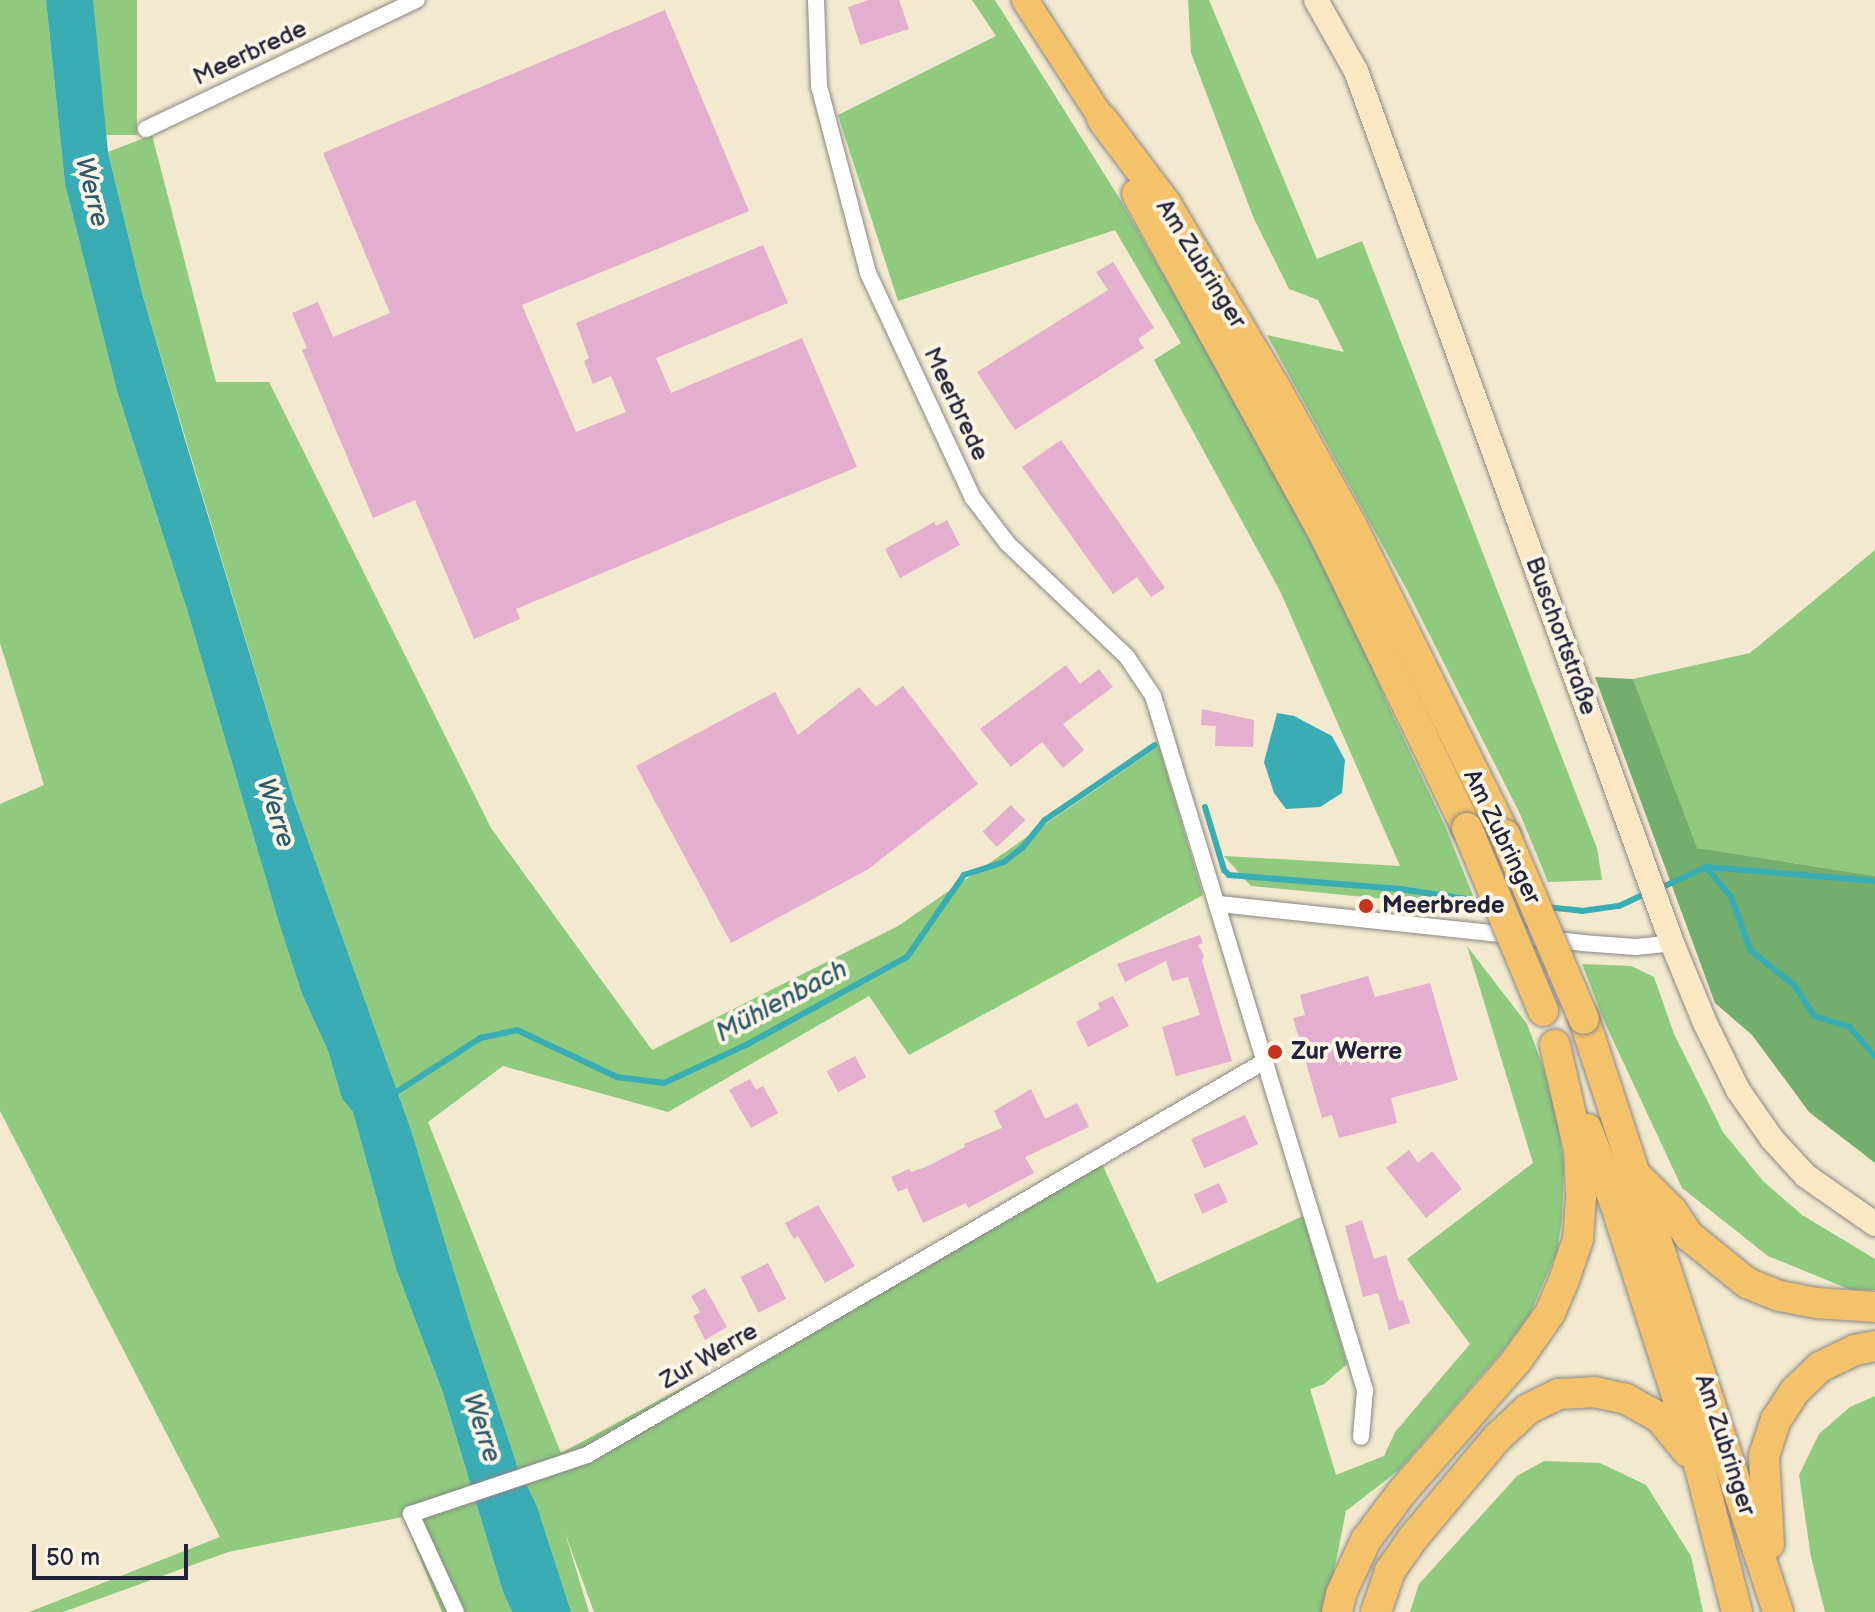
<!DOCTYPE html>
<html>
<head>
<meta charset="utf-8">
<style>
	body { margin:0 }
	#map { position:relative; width:1875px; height:1612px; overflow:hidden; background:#f2e9ce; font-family:"Balsamiq Sans",sans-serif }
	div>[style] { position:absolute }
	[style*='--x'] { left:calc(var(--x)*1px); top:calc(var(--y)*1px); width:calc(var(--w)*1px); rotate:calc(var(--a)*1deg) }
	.green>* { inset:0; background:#8fca7e; transform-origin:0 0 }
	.forest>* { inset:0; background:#73ae6d }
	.water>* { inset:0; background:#3aacb3 }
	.stream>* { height:6px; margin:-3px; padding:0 3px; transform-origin:3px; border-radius:3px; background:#3aacb3 }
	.building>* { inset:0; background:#e4afce; transform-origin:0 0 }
	.roads { filter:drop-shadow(0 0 2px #8a8684) drop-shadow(0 0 2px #8a8684) }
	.street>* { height:16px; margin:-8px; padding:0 8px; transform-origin:8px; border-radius:8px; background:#fff }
	.secondary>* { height:24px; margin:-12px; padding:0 12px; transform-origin:12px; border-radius:12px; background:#fae7c3 }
	.primary>* { height:26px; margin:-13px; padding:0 13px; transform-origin:13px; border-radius:13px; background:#f3c26a }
	.highway>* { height:30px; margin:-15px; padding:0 15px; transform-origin:15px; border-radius:15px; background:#f3c26a }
	.bridges { filter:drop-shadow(0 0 2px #8a8684) drop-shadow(0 0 2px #8a8684) }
	.highway-bridge>* { height:30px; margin:-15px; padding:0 15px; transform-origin:15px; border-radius:15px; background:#f3c26a }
	.dots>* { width:22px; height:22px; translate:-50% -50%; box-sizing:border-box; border:4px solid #fcf5e5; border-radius:50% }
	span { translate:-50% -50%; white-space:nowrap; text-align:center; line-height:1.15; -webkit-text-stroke:8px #fcf5e5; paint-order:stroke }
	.street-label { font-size:24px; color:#22223b }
	.poi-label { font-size:24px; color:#22223b; font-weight:700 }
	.left { translate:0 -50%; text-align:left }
	.water-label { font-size:26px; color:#2c596b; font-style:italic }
	.scale { position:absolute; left:32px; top:1544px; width:156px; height:36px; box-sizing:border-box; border:4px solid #22223b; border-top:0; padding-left:10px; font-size:24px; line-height:28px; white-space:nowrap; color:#22223b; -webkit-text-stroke:6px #fcf5e5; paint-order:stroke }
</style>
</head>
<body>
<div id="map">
	<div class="green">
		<div style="clip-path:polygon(0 0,46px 0,65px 184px,117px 391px,189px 616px,278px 920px,302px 994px,328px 1051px,342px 1099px,353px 1112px,396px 1269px,443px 1393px,503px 1592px,512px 1612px,442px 1612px,403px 1517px,228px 1552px,63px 1612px,29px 1612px,220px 1537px,0 1111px,0 804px,44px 785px,0 643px)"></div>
		<div style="left:93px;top:0;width:44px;height:135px"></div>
		<div style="clip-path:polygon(972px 0,995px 0,1118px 196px,1218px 370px,1346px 606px,1387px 703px,1445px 826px,1478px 908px,1251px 886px,1224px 856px,1400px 866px,1280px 591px,1154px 360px,1181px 343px,1115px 230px,898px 301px,838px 115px,996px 36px)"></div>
		<div style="clip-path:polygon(1188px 0,1209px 0,1317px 259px,1362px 241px,1597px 848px,1602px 880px,1548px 882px,1520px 814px,1407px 590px,1267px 335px,1344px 352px,1318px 300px,1289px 289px,1254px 219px,1191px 53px)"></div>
		<div style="clip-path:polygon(152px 135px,216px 382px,269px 382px,491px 828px,652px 1050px,898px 926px,1159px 746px,1203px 895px,909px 1055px,869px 996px,668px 1112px,503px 1066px,428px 1122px,561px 1453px,704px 1376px,709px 1388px,1101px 1162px,1157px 1283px,1303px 1216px,1347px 1364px,1324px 1384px,1310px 1389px,1336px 1475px,1384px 1456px,1395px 1432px,1470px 1344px,1407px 1259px,1533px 1163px,1467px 946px,1527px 1024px,1544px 1069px,1557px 1120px,1564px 1165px,1562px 1219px,1557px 1252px,1530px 1314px,1506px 1347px,1399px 1470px,1346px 1511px,1326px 1612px,594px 1612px,565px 1533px,589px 1612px,571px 1612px,537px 1506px,517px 1465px,471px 1327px,411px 1130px,294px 801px,142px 293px,108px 152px)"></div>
		<div style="clip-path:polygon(1875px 550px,1875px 876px,1696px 848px,1633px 679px,1750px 653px)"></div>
		<div style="clip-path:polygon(1582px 964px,1631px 966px,1654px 977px,1674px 1034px,1723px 1132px,1763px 1181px,1802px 1215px,1875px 1259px,1875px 1290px,1851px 1290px,1768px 1256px,1682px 1188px,1605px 1023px)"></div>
		<div style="clip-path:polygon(1875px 1396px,1875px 1612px,1825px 1612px,1811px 1557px,1799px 1475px,1819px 1434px,1850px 1407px)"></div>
		<div style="clip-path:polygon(1544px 1461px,1600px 1463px,1646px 1485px,1691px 1556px,1703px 1612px,1410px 1612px,1419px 1584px,1517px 1476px)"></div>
	</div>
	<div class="forest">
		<div style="clip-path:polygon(1595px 677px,1633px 679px,1697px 848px,1875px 876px,1875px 1163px,1809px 1112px,1752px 1035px,1715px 1003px)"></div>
	</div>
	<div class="water">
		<div style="clip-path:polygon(46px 0,93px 0,108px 152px,142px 293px,186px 443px,294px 801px,411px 1130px,471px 1327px,517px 1465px,537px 1506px,571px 1612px,512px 1612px,503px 1592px,443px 1393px,396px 1269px,353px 1112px,342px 1099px,328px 1051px,302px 994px,278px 920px,189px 616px,117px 391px,65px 184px)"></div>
		<div style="clip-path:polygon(1277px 713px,1294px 716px,1332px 736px,1345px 760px,1342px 793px,1320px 807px,1286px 809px,1274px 793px,1264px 762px)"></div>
	</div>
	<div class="stream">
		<div style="--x:1205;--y:807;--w:66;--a:73.2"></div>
		<div style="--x:1224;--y:870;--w:7;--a:45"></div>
		<div style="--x:1229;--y:875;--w:172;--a:4.7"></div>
		<div style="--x:1400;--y:889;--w:88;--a:8.5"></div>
		<div style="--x:1706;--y:867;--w:39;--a:50"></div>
		<div style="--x:1731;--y:897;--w:58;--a:69.7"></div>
		<div style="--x:1751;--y:951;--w:55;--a:38.3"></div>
		<div style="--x:1794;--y:985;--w:37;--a:57"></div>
		<div style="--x:1814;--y:1016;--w:37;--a:17"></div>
		<div style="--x:1849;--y:1027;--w:39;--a:48"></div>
		<div style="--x:1658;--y:889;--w:53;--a:-24.6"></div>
		<div style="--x:1706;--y:867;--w:170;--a:4.7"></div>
		<div style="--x:1546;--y:907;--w:36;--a:6"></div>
		<div style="--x:1582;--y:911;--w:37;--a:-8"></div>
		<div style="--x:1619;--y:906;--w:31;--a:-25"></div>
		<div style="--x:392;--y:1095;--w:105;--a:-32.9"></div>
		<div style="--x:480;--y:1038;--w:38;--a:-12"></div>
		<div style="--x:517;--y:1030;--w:110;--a:25.2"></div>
		<div style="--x:617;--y:1077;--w:47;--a:7.3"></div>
		<div style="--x:664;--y:1083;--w:90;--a:-24.9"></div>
		<div style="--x:746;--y:1045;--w:183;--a:-28.7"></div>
		<div style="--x:907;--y:957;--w:100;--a:-55.2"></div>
		<div style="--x:964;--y:875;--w:42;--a:-18"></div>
		<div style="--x:1004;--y:862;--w:23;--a:-38"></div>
		<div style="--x:1022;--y:848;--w:36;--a:-51"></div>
		<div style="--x:1045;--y:820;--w:133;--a:-34.3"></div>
	</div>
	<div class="building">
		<div style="clip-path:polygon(869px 0,899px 0,909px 29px,860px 45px,848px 7px)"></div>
		<div style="clip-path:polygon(665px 10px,749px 211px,522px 305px,576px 432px,626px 412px,611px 376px,593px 384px,584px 361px,589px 358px,576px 323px,763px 245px,788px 303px,656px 358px,671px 393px,802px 338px,857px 467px,516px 609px,520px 619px,474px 639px,415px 500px,373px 518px,302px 350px,307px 348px,292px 313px,318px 302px,333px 337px,390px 313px,323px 153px)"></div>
		<div style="clip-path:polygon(1113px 262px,1154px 328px,1138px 339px,1144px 348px,1015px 430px,977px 372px,1108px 290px,1096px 272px)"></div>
		<div style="clip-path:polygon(1061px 440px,1165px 588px,1151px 597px,1137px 577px,1113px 594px,1022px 467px)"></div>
		<div style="clip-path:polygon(947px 520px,960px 545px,900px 578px,885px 549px,934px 522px,936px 526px)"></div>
		<div style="clip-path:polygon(1066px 665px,1080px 684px,1099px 669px,1113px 687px,1063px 724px,1084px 750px,1063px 768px,1042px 742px,1011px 767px,980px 729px)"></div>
		<div style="clip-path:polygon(903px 686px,978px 784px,867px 870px,731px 943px,636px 766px,775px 692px,798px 735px,859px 687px,876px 707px)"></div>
		<div style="clip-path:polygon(1202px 709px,1254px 720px,1253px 747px,1215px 746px,1216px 726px,1201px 725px)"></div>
		<div style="left:1011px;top:805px;width:21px;height:39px;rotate:47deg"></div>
		<div style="clip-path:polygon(1200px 935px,1203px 943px,1198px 945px,1204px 956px,1202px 961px,1232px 1061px,1176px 1076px,1162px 1027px,1200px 1015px,1188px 977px,1172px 981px,1166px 961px,1125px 982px,1117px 964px)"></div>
		<div style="clip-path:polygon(1368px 976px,1375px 997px,1430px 983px,1458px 1080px,1391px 1098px,1397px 1123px,1339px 1138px,1332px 1115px,1322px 1118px,1293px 1018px,1305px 1015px,1300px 995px)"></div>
		<div style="clip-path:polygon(1113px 996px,1129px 1026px,1088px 1047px,1076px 1022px,1100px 1009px,1098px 1003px)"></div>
		<div style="left:855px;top:1056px;width:24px;height:32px;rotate:62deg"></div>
		<div style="clip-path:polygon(750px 1079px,756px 1090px,763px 1086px,778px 1113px,751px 1128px,729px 1090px)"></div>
		<div style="clip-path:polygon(1031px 1089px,1045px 1119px,1077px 1103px,1089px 1127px,1025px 1157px,1034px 1173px,968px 1208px,966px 1203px,923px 1223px,907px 1188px,898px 1192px,891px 1177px,909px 1169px,911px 1172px,926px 1167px,965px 1147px,964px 1144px,1002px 1128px,994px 1111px)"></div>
		<div style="left:1245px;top:1115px;width:32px;height:59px;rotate:66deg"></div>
		<div style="clip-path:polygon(1409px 1150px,1418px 1163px,1432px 1151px,1462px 1189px,1426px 1218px,1386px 1168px)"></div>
		<div style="left:1219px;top:1183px;width:21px;height:28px;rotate:65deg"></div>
		<div style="clip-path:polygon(818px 1205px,855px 1266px,825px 1283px,798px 1236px,794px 1239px,785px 1223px)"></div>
		<div style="clip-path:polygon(1362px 1220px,1374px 1259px,1386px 1255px,1399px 1301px,1403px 1300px,1410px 1323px,1389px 1330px,1378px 1293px,1363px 1297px,1345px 1226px)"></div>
		<div style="left:768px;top:1263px;width:40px;height:31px;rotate:63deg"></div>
		<div style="clip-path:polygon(705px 1288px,727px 1327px,705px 1340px,693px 1316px,700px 1312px,691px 1296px)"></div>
	</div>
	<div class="roads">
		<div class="street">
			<div style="--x:816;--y:0;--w:86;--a:88"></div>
			<div style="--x:819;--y:86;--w:193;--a:75.3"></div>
			<div style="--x:868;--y:273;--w:248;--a:65"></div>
			<div style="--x:973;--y:498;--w:56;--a:52.9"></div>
			<div style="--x:1007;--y:543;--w:166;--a:43.5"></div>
			<div style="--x:1127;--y:657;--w:47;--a:56.3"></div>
			<div style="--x:1153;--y:696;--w:726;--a:73.01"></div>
			<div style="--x:1365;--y:1390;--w:47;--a:94.9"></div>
			<div style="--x:146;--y:129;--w:300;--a:-25.5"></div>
			<div style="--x:1219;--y:904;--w:365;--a:6.1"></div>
			<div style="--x:1582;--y:943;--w:54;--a:4.2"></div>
			<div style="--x:1636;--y:947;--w:36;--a:-6"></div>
			<div style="--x:456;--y:1612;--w:108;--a:-114.7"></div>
			<div style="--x:411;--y:1514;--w:186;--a:-18.5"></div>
			<div style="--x:587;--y:1455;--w:784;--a:-30.16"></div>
		</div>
		<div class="secondary">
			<div style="--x:1316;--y:0;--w:81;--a:60.6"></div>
			<div style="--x:1356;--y:71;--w:927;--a:70.08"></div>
			<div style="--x:1672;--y:943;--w:87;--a:67.6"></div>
			<div style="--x:1705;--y:1023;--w:75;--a:63.8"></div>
			<div style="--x:1738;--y:1090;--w:60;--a:55.2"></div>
			<div style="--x:1772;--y:1139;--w:50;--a:47.4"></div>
			<div style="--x:1806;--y:1176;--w:84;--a:34.8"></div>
		</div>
		<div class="primary">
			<div style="--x:1025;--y:0;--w:142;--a:57.1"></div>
		</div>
		<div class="highway">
			<div style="--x:1102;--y:119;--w:106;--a:53"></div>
			<div style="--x:1166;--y:204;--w:213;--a:59.2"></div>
			<div style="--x:1275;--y:387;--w:159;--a:61"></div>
			<div style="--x:1352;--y:526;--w:345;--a:63.7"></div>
			<div style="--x:1137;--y:194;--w:393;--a:61.2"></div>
			<div style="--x:1326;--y:538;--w:322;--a:64.1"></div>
			<div style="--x:1584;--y:1019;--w:624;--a:71.88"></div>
			<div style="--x:1587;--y:1129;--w:79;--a:69.3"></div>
			<div style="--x:1615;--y:1203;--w:274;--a:72.2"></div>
			<div style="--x:1699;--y:1464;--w:153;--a:75.6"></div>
			<div style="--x:1640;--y:1179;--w:45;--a:45"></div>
			<div style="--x:1672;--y:1211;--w:30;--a:56"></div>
			<div style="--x:1689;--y:1236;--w:75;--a:39"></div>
			<div style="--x:1747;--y:1283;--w:35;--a:22"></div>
			<div style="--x:1780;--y:1296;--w:38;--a:11"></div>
			<div style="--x:1817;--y:1303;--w:58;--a:3.9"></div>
			<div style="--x:1769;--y:1544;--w:88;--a:-93.3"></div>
			<div style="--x:1764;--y:1456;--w:38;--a:-72"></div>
			<div style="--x:1776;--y:1420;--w:35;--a:-57"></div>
			<div style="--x:1795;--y:1391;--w:35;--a:-44"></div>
			<div style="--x:1820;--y:1367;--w:39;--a:-26"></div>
			<div style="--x:1855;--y:1350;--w:20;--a:-11"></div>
			<div style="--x:1337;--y:1612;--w:18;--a:-77"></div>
			<div style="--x:1341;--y:1594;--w:60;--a:-65.2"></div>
			<div style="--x:1366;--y:1540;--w:60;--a:-53.1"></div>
			<div style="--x:1402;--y:1492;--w:175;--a:-48.9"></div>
			<div style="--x:1517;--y:1360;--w:57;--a:-54.9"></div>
			<div style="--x:1550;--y:1313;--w:36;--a:-67"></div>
			<div style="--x:1564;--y:1280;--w:43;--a:-71.1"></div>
			<div style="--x:1578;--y:1239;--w:42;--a:-85.9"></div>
			<div style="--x:1581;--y:1197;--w:47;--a:-92.4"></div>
			<div style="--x:1579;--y:1150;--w:108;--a:-102.9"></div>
			<div style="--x:1376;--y:1612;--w:43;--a:-71.1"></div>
			<div style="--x:1390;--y:1571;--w:40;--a:-55.1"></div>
			<div style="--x:1413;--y:1538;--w:131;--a:-50"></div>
			<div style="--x:1497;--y:1438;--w:42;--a:-43.1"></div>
			<div style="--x:1528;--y:1409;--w:34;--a:-26"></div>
			<div style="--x:1559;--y:1394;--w:35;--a:-3"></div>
			<div style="--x:1594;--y:1392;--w:33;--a:12"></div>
			<div style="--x:1626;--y:1399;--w:38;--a:29"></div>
			<div style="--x:1659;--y:1417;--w:45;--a:50.4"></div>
		</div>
	</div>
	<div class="bridges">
		<div class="highway-bridge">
			<div style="--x:1467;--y:828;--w:198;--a:67.4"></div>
			<div style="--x:1505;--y:835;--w:200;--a:66.8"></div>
		</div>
	</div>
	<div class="dots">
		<div style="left:1366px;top:906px;background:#c8321e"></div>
		<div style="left:1275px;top:1052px;background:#c8321e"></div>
	</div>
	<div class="street-label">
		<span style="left:250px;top:53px;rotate:-25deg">Meerbrede</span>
		<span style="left:1201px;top:264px;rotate:58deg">Am Zubringer</span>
		<span style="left:956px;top:404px;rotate:65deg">Meerbrede</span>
		<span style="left:1561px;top:636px;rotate:70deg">Buschortstraße</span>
		<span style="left:1502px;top:837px;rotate:64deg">Am Zubringer</span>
		<span style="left:709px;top:1356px;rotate:-30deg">Zur Werre</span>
		<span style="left:1725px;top:1445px;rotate:72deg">Am Zubringer</span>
	</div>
	<div class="poi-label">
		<span class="left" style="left:1382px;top:906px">Meerbrede</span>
		<span class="left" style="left:1291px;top:1052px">Zur Werre</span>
	</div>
	<div class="water-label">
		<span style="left:91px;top:192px;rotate:76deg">Werre</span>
		<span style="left:275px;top:813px;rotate:72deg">Werre</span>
		<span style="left:782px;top:1002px;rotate:-28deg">Mühlenbach</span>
		<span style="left:481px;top:1428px;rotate:72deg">Werre</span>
	</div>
	<div class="scale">50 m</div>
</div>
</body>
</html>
